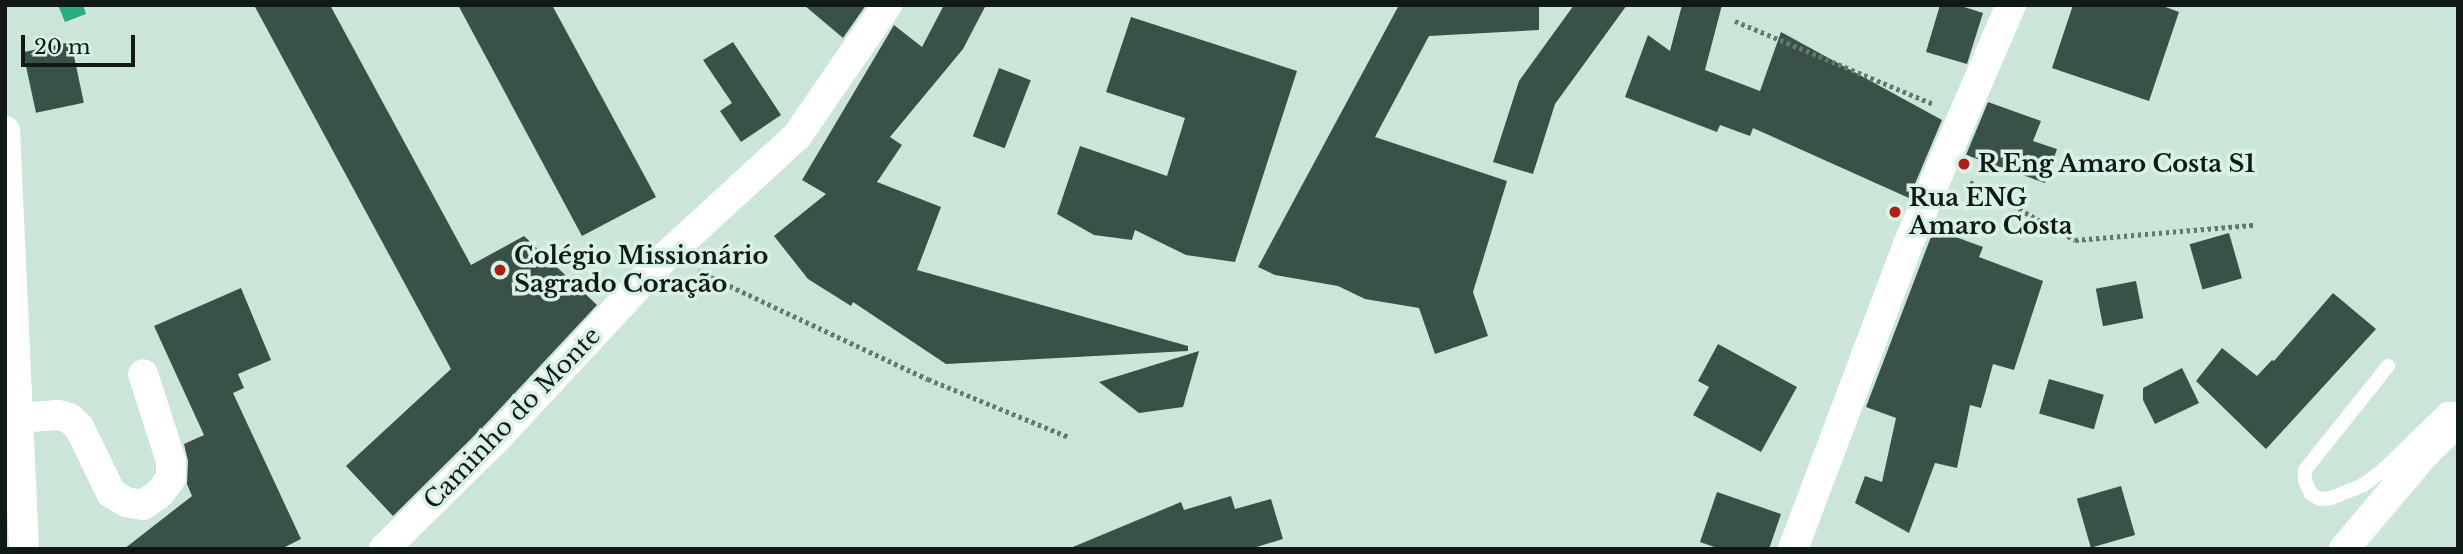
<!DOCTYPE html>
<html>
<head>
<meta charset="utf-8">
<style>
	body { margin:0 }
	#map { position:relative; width:2463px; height:554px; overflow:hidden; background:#cbe6d9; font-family:"Libre Baskerville",serif }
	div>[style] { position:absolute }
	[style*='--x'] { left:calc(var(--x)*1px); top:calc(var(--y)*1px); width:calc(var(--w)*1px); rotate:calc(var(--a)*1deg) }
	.water>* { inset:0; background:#27ac81 }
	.building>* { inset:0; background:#3a5147; transform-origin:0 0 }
	.path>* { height:4.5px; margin-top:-2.25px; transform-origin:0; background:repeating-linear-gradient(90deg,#66776f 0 3.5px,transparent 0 7px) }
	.lane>* { height:14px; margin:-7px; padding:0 7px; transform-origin:7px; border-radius:7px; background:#fff }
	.street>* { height:30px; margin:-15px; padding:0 15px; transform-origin:15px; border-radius:15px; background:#fff }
	.dots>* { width:19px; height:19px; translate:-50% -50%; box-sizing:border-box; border:4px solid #d8f3e6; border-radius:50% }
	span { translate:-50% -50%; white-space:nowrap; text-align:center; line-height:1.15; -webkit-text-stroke:7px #d8f3e6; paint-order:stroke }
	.poi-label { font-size:24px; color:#101915; font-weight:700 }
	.left { translate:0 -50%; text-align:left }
	.street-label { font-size:24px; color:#101915 }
	.frame { position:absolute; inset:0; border:7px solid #101915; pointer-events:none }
	.scale { position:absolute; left:21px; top:35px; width:114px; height:32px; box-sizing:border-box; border:4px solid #101915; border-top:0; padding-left:9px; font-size:21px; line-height:24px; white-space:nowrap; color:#101915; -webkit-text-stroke:5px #d8f3e6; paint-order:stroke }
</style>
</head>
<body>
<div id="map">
	<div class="water">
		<div style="clip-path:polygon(58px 5px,83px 5px,86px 14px,65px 22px)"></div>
	</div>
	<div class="building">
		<div style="clip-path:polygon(254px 5px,330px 5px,471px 265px,524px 236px,597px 305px,482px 428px,393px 516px,346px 466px,451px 369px)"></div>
		<div style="clip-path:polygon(458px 5px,552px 5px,656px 197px,582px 236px)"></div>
		<div style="clip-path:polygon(804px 5px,866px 5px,843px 38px)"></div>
		<div style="clip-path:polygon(944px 5px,986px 5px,963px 49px,890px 137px,902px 145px,877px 182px,941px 207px,917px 270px,1188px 346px,1188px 351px,946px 364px,853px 302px,851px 306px,808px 279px,774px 236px,826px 194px,802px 180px,894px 25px,922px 47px)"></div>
		<div style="clip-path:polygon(1399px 5px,1539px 5px,1539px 30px,1429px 36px,1375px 137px,1507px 181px,1473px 292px,1488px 336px,1435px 354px,1419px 308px,1365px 299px,1338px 286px,1275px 275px,1258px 267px)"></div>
		<div style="clip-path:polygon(1574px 5px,1627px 5px,1555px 104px,1533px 174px,1493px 162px,1519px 81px)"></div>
		<div style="clip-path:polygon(1682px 5px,1722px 5px,1705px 70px,1760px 91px,1781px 32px,1942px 120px,1909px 198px,1753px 128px,1750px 136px,1720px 125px,1717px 132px,1625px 97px,1648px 35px,1670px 51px)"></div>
		<div style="clip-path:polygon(1940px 5px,1958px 5px,1983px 13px,1967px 64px,1926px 52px)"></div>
		<div style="clip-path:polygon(2073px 5px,2160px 5px,2179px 12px,2149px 101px,2052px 68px)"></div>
		<div style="clip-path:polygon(1131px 17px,1297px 71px,1235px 262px,1186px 255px,1135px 230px,1132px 240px,1094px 235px,1057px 214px,1080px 146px,1167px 176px,1185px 118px,1106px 92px)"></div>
		<div style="left:71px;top:42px;width:62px;height:49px;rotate:78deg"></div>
		<div style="clip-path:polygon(733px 42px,781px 115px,741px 142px,720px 111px,732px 103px,703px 60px)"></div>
		<div style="left:999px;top:68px;width:34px;height:73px;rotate:21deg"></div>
		<div style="clip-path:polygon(1988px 102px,2041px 121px,2033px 141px,2057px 149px,2045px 183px,1966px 155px)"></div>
		<div style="clip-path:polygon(1934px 229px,1983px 247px,1979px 257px,2043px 281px,2014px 370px,1993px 364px,1981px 408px,1970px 405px,1957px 468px,1935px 463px,1909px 533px,1855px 503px,1865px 476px,1882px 482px,1896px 418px,1866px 407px)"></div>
		<div style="left:2229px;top:233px;width:47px;height:41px;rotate:74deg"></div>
		<div style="left:2136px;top:281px;width:38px;height:41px;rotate:79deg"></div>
		<div style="clip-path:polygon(241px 288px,271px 360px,238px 374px,244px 388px,233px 393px,301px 539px,281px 549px,124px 549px,192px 496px,187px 484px,188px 461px,184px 444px,204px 435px,154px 326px)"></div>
		<div style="clip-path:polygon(2333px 293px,2376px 329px,2266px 449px,2196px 381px,2222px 348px,2257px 376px,2272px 360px,2274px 361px)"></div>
		<div style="clip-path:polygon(1718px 344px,1797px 387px,1761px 452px,1693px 415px,1709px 387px,1698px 381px)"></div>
		<div style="clip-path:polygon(1199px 351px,1183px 407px,1139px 413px,1099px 382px)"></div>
		<div style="clip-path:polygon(2182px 368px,2199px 403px,2155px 424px,2143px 400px,2143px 388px)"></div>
		<div style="left:2049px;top:379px;width:57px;height:36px;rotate:16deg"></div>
		<div style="left:2121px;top:486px;width:51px;height:46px;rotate:74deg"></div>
		<div style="clip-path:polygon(1717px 492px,1781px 514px,1769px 549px,1720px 549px,1700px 542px)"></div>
		<div style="clip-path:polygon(1231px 496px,1235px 509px,1271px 499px,1283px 539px,1250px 549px,1068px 549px,1181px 502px,1184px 510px)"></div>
	</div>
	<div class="path">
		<div style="--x:1735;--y:21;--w:215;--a:22.7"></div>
		<div style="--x:1970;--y:182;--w:120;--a:28.9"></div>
		<div style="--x:2075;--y:240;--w:181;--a:-4.8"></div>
		<div style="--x:698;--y:271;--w:254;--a:25.2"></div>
		<div style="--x:928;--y:379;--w:152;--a:22.4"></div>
	</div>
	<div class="lane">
		<div style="--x:2388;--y:366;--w:133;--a:128.6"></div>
		<div style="--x:2305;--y:470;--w:10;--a:90"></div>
		<div style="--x:2305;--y:480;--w:15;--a:67"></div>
		<div style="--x:2311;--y:494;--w:10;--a:29"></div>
		<div style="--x:2320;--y:499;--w:11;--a:-5"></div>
		<div style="--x:2331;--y:498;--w:35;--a:-22"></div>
		<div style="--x:2363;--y:485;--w:24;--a:-36"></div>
		<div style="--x:2382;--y:471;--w:89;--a:-44.1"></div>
		<div style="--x:2446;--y:409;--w:12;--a:0"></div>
	</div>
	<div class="street">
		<div style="--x:5;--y:131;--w:418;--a:87.4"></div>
		<div style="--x:18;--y:418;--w:40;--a:-4.3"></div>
		<div style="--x:58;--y:415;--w:11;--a:15"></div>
		<div style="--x:69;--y:418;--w:13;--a:42"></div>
		<div style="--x:79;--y:427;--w:73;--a:64.1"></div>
		<div style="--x:111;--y:493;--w:17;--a:31"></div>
		<div style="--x:126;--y:502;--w:17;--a:10"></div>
		<div style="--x:143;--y:505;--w:19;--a:-35"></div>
		<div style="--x:159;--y:494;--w:20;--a:-53"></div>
		<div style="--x:171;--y:478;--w:17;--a:-90"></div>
		<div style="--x:171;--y:461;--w:91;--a:-107.8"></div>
		<div style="--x:384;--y:549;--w:156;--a:-44.5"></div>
		<div style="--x:495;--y:440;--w:251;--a:-47.1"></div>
		<div style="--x:666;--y:256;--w:178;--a:-42.5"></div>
		<div style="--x:797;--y:136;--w:159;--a:-55.5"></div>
		<div style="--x:1793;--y:549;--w:334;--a:-69.3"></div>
		<div style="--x:1911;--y:237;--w:253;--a:-66.7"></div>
		<div style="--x:2344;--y:549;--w:126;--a:-49.8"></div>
		<div style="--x:2425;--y:453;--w:36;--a:-44"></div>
		<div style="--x:2451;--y:428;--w:7;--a:-16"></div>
	</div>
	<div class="dots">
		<div style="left:1964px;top:164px;background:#ae1d18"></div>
		<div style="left:1895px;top:212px;background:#ae1d18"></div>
		<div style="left:500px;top:270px;background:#ae1d18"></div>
	</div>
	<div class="poi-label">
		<span class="left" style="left:1978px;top:164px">R Eng Amaro Costa S1</span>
		<span class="left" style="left:1909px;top:212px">Rua ENG<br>Amaro Costa</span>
		<span class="left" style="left:514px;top:270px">Colégio Missionário<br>Sagrado Coração</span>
	</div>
	<div class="street-label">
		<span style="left:512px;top:418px;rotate:-46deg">Caminho do Monte</span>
	</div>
	<div class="frame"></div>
	<div class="scale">20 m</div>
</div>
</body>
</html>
